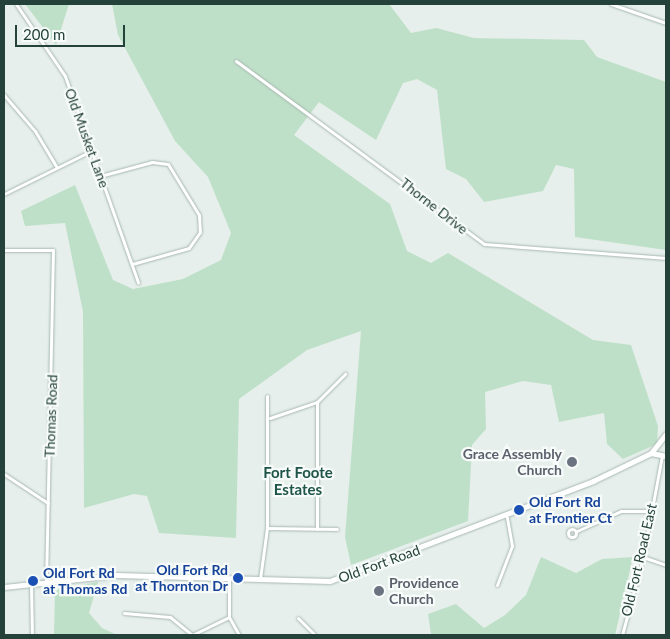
<!DOCTYPE html>
<html>
<head>
<meta charset="utf-8">
<style>
	body { margin:0 }
	#map { position:relative; width:670px; height:639px; overflow:hidden; background:#e6efeb; font-family:Lato,sans-serif }
	div>[style] { position:absolute }
	[style*='--x'] { left:calc(var(--x)*1px); top:calc(var(--y)*1px); width:calc(var(--w)*1px); rotate:calc(var(--a)*1deg) }
	.green>* { inset:0; background:#bfe0c8 }
	.roads { filter:drop-shadow(0 0 1px #a8b8b2) drop-shadow(0 0 1px #a8b8b2) }
	.minor>* { height:3px; margin:-1.5px; padding:0 1.5px; transform-origin:1.5px; border-radius:1.5px; background:#fff }
	.minor>.ring { margin:-1.5px; padding:0; box-sizing:content-box; background:none; border:3px solid #fff; border-radius:50% }
	.tertiary>* { height:4.5px; margin:-2.25px; padding:0 2.25px; transform-origin:2.25px; border-radius:2.25px; background:#fff }
	.secondary>* { height:5px; margin:-2.5px; padding:0 2.5px; transform-origin:2.5px; border-radius:2.5px; background:#fff }
	.dots>* { width:14px; height:14px; translate:-50% -50%; box-sizing:border-box; border:2px solid #f7fbf9; border-radius:50% }
	span { translate:-50% -50%; white-space:nowrap; text-align:center; line-height:1.15; -webkit-text-stroke:4.5px #f7fbf9; paint-order:stroke }
	.street-label { font-size:14px; color:#24423a }
	.worship-label { font-size:14px; color:#5b616d; font-weight:700 }
	.right { translate:-100% -50%; text-align:right }
	.left { translate:0 -50%; text-align:left }
	.transit-label { font-size:14px; color:#164399; font-weight:700 }
	.neighbourhood-label { font-size:15px; color:#1f5548; font-weight:700 }
	.frame { position:absolute; inset:0; border:5px solid #24423a; pointer-events:none }
	.scale { position:absolute; left:15px; top:25px; width:110px; height:22px; box-sizing:border-box; border:2px solid #24423a; border-top:0; padding-left:6px; font-size:15px; line-height:18px; white-space:nowrap; color:#24423a; -webkit-text-stroke:4px #f7fbf9; paint-order:stroke }
</style>
</head>
<body>
<div id="map">
	<div class="green">
		<div style="clip-path:polygon(25px 4px,69px 4px,56px 45px,41px 25px)"></div>
		<div style="clip-path:polygon(112px 4px,389px 4px,411px 33px,436px 28px,474px 38px,584px 40px,597px 57px,666px 82px,666px 250px,575px 237px,574px 169px,556px 165px,543px 191px,484px 202px,466px 179px,446px 169px,437px 90px,417px 79px,403px 83px,376px 140px,319px 102px,294px 135px,390px 204px,407px 251px,431px 263px,448px 253px,593px 340px,631px 345px,658px 426px,657px 444px,623px 459px,607px 444px,604px 413px,559px 422px,551px 385px,523px 381px,485px 392px,486px 429px,472px 445px,468px 521px,351px 565px,345px 537px,361px 331px,307px 350px,239px 399px,236px 538px,159px 533px,147px 496px,134px 494px,84px 508px,83px 312px,65px 223px,25px 226px,21px 211px,75px 185px,113px 280px,133px 289px,183px 279px,221px 260px,231px 233px,208px 177px,175px 141px,118px 35px)"></div>
		<div style="clip-path:polygon(541px 557px,576px 573px,602px 559px,633px 557px,615px 635px,431px 634px,428px 614px,456px 604px,484px 628px,505px 615px,526px 595px)"></div>
		<div style="clip-path:polygon(98px 582px,89px 613px,102px 628px,117px 635px,54px 635px,55px 590px)"></div>
	</div>
	<div class="roads">
		<div class="minor">
			<div style="--x:16;--y:4;--w:87;--a:55.8"></div>
			<div style="--x:65;--y:76;--w:219;--a:70.5"></div>
			<div style="--x:611;--y:4;--w:58;--a:19.1"></div>
			<div style="--x:236;--y:61;--w:308;--a:36.4"></div>
			<div style="--x:484;--y:244;--w:183;--a:4.4"></div>
			<div style="--x:4;--y:95;--w:48;--a:49.3"></div>
			<div style="--x:35;--y:131;--w:41;--a:59"></div>
			<div style="--x:100;--y:176;--w:54;--a:-15.1"></div>
			<div style="--x:152;--y:162;--w:16;--a:7"></div>
			<div style="--x:168;--y:164;--w:60;--a:58.7"></div>
			<div style="--x:199;--y:215;--w:17;--a:87"></div>
			<div style="--x:200;--y:232;--w:19;--a:125"></div>
			<div style="--x:189;--y:248;--w:59;--a:164.3"></div>
			<div style="--x:4;--y:194;--w:97;--a:-26.3"></div>
			<div style="--x:4;--y:250;--w:49;--a:0"></div>
			<div style="--x:53;--y:250;--w:332;--a:91.2"></div>
			<div style="--x:317;--y:402;--w:127;--a:90"></div>
			<div style="--x:270;--y:418;--w:50;--a:-18.8"></div>
			<div style="--x:317;--y:402;--w:40;--a:-45"></div>
			<div style="--x:4;--y:474;--w:53;--a:33.4"></div>
			<div style="--x:267;--y:528;--w:70;--a:0.8"></div>
			<div class="ring" style="left:568px;top:529px;width:5px;height:5px"></div>
			<div style="--x:577;--y:531;--w:48;--a:-24.4"></div>
			<div style="--x:621;--y:511;--w:30;--a:0"></div>
			<div style="--x:643;--y:557;--w:24;--a:19"></div>
			<div style="--x:229;--y:579;--w:38;--a:90"></div>
			<div style="--x:229;--y:617;--w:21;--a:61"></div>
			<div style="--x:260;--y:579;--w:51;--a:-82.2"></div>
			<div style="--x:267;--y:528;--w:132;--a:-90"></div>
			<div style="--x:31;--y:585;--w:50;--a:88.9"></div>
			<div style="--x:497;--y:585;--w:42;--a:-69"></div>
			<div style="--x:512;--y:546;--w:29;--a:-100"></div>
			<div style="--x:124;--y:613;--w:46;--a:5"></div>
			<div style="--x:170;--y:617;--w:28;--a:39"></div>
			<div style="--x:298;--y:618;--w:24;--a:45"></div>
			<div style="--x:192;--y:635;--w:41;--a:-25.9"></div>
			<div style="--x:622;--y:635;--w:81;--a:-74.9"></div>
			<div style="--x:643;--y:557;--w:104;--a:-79.4"></div>
		</div>
		<div class="tertiary">
			<div style="--x:651;--y:453;--w:15;--a:11"></div>
		</div>
		<div class="secondary">
			<div style="--x:4;--y:587;--w:113;--a:-6.1"></div>
			<div style="--x:116;--y:575;--w:214;--a:1.6"></div>
			<div style="--x:330;--y:581;--w:281;--a:-20.8"></div>
			<div style="--x:593;--y:481;--w:64;--a:-25.8"></div>
			<div style="--x:651;--y:453;--w:24;--a:-52"></div>
		</div>
	</div>
	<div class="dots">
		<div style="left:572px;top:462px;background:#6b7280"></div>
		<div style="left:519px;top:510px;background:#1a4fb4"></div>
		<div style="left:238px;top:578px;background:#1a4fb4"></div>
		<div style="left:33px;top:581px;background:#1a4fb4"></div>
		<div style="left:379px;top:591px;background:#6b7280"></div>
	</div>
	<div class="street-label">
		<span style="left:87px;top:138px;rotate:70deg">Old Musket Lane</span>
		<span style="left:434px;top:206px;rotate:38deg">Thorne Drive</span>
		<span style="left:51px;top:416px;rotate:-88deg">Thomas Road</span>
		<span style="left:639px;top:560px;rotate:-77deg">Old Fort Road East</span>
		<span style="left:379px;top:564px;rotate:-20deg">Old Fort Road</span>
	</div>
	<div class="worship-label">
		<span class="right" style="left:562px;top:462px">Grace Assembly<br>Church</span>
		<span class="left" style="left:389px;top:591px">Providence<br>Church</span>
	</div>
	<div class="transit-label">
		<span class="left" style="left:529px;top:510px">Old Fort Rd<br>at Frontier Ct</span>
		<span class="right" style="left:228px;top:578px">Old Fort Rd<br>at Thornton Dr</span>
		<span class="left" style="left:43px;top:581px">Old Fort Rd<br>at Thomas Rd</span>
	</div>
	<div class="neighbourhood-label">
		<span style="left:298px;top:481px">Fort Foote<br>Estates</span>
	</div>
	<div class="frame"></div>
	<div class="scale">200 m</div>
</div>
</body>
</html>
